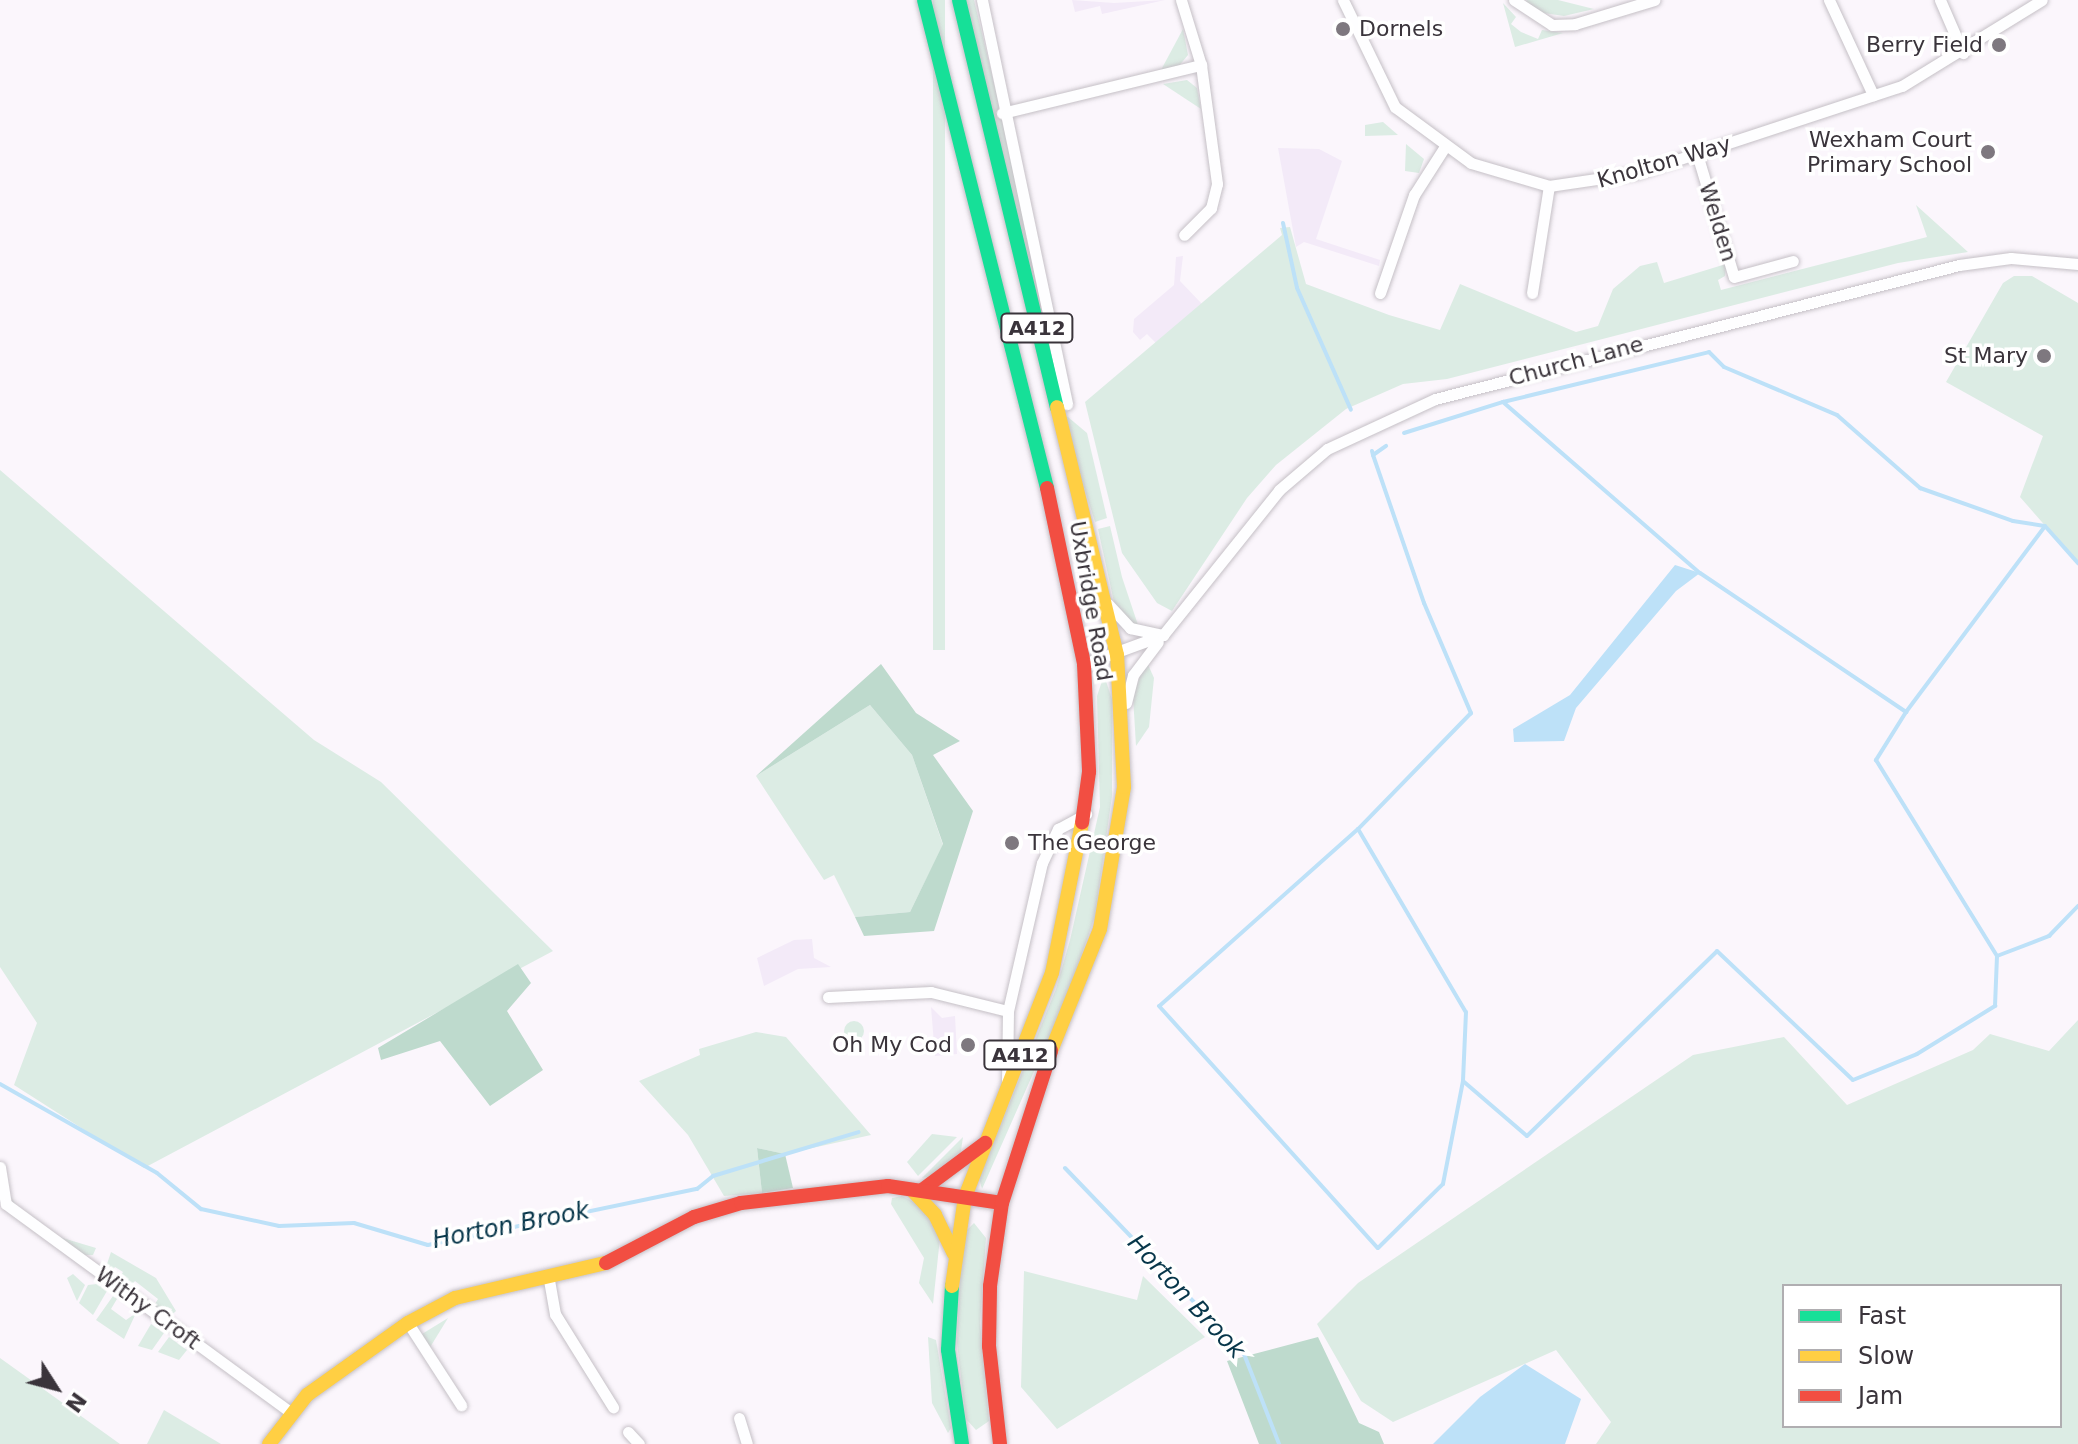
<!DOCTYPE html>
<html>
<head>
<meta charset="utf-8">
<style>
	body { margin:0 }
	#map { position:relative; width:2078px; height:1444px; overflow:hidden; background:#fbf6fc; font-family:"DejaVu Sans",sans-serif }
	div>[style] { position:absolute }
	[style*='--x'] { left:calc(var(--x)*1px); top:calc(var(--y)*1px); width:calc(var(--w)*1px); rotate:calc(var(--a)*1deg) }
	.industrial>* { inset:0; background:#f3eaf8 }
	.green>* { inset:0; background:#dcece4; transform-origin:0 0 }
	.round { border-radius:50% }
	.forest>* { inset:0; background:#bedacd }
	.water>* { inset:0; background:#bde1f8 }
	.stream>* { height:4px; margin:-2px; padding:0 2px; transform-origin:2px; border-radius:2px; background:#bde1f8 }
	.roads { filter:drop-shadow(0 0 2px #c5c0c6) drop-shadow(0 0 2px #c5c0c6) }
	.street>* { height:11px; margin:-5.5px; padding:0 5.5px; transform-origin:5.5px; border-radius:5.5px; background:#fefeff }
	.fast>* { height:14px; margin:-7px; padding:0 7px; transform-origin:7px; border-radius:7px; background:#16e098 }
	.slow>* { height:14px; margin:-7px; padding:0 7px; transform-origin:7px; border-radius:7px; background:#ffcf43 }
	.jam>* { height:14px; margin:-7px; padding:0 7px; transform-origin:7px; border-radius:7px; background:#f24e42 }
	.dots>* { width:22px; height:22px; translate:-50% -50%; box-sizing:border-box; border:4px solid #fff; border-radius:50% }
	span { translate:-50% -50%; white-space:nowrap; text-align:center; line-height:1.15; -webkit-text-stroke:7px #fff; paint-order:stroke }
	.shield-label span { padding:2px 6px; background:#fff; border:2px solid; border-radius:6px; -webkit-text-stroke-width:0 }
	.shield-label { font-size:20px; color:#3a343b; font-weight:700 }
	.poi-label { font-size:22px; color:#3a343b }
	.left { translate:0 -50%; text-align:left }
	.right { translate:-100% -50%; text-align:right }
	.street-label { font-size:22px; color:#3a343b }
	.water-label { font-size:24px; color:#07364a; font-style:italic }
	.legend { position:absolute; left:1782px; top:1284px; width:280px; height:144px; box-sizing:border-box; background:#fff; border:2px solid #b0aeb1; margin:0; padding:10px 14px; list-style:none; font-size:24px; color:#3a343b }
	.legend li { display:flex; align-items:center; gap:16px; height:40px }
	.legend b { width:40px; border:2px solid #b0aeb1 }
	.north { position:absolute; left:16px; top:1348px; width:80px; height:80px; -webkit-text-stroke:6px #fff; paint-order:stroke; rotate:126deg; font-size:22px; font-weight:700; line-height:32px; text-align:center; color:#3a343b }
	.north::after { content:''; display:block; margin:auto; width:28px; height:36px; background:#3a343b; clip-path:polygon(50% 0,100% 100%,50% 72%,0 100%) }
</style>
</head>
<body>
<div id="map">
	<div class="industrial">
		<div style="clip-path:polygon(1072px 0,1114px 3px,1165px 0,1102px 14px,1100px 6px,1075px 12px)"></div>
		<div style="clip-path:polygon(1278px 148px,1319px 149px,1342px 161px,1316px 239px,1380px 260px,1379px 266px,1304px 242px,1296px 247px)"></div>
		<div style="clip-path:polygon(1183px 256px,1180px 281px,1202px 304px,1157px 344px,1147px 334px,1140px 340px,1133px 332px,1134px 319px,1174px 285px,1176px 257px)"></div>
		<div style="clip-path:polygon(812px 939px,814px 958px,831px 967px,798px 969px,764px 986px,757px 958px,794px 940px)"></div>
		<div style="clip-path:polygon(931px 1007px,942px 1018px,955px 1016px,957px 1054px,935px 1056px)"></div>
	</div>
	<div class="green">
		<div style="left:933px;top:0;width:12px;height:650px"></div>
		<div style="clip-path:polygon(958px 0,974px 0,1044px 291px,1038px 309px)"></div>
		<div style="clip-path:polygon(1527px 0,1558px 0,1594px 9px,1564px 16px,1544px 13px,1525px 4px)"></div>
		<div style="clip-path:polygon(1503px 3px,1516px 17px,1511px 24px,1521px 32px,1538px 39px,1542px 30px,1563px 33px,1515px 47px)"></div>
		<div style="clip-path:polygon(1183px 29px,1188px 55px,1178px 67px,1161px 70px)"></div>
		<div style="clip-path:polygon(1187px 80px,1197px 88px,1201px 109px,1163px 84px)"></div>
		<div style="clip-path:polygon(1383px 122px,1398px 135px,1365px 136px,1365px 125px)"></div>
		<div style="clip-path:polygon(1406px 144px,1424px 159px,1419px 173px,1405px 171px)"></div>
		<div style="clip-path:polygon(1916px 205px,1968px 252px,1898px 263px,1447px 379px,1403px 384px,1346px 409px,1276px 465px,1247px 498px,1172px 611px,1157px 603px,1122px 553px,1085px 402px,1282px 235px,1280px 228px,1290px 227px,1306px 284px,1389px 315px,1440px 330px,1460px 284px,1576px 332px,1598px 326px,1613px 289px,1640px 266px,1657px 262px,1664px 283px,1726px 264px,1725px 276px,1718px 280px,1721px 290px,1927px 237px)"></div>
		<div style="clip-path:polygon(2014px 276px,2032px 276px,2078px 303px,2078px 563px,2020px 497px,2043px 436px,1946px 382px,2003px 283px)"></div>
		<div style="clip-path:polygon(1068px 417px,1087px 433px,1107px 518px,1095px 522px,1062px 418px)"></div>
		<div style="clip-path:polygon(0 470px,314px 740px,381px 782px,553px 951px,144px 1168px,14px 1085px,37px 1023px,0 967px)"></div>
		<div style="clip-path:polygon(1110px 526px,1122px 577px,1139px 628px,1119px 614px,1114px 602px,1098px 529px)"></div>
		<div style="clip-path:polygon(1146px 660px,1154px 678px,1149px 727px,1136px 746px,1133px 696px)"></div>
		<div style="clip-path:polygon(1104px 675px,1112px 699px,1112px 796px,1095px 916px,1067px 997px,982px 1189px,979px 1178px,1056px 989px,1070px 940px,1100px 807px,1097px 696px)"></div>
		<div style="clip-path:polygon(870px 705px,912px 755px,943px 845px,910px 912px,855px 917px,834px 875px,824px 880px,756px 776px)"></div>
		<div style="clip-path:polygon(evenodd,2078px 1020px,2078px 1444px,1596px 1444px,1611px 1422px,1556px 1350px,1393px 1422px,1361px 1401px,1317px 1324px,1358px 1283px,1693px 1055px,1784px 1037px,1847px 1105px,1973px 1050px,1990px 1034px,2049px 1051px,2078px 1020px,1784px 1286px,2060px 1286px,2060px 1426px,1784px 1426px,1784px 1286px)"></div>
		<div class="round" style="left:844px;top:1021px;width:20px;height:20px"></div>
		<div style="clip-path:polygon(756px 1032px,786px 1037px,871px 1135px,785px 1154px,757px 1148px,762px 1193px,724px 1196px,688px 1135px,639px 1081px,700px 1055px,699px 1049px)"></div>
		<div style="clip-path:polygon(932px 1134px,957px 1137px,918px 1176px,907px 1162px)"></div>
		<div style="clip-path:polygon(963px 1137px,960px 1157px,940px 1174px,922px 1178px)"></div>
		<div style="clip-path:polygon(11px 1196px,16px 1206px,56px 1236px,96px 1248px,93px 1255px,79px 1255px,15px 1209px)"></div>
		<div style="clip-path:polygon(902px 1196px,927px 1209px,940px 1238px,933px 1304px,919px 1283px,924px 1258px,891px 1204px,892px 1198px)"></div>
		<div style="clip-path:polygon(974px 1223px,986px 1238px,980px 1323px,989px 1421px,976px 1430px,966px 1419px,957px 1343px,960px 1270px,966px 1231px)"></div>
		<div style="clip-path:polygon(111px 1252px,156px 1278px,176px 1311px,167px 1319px,172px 1309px,167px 1307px,160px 1315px,152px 1309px,158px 1299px,135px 1281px,127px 1291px,116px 1283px,123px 1272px,115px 1267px,108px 1276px,104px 1273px)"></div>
		<div style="clip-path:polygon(1024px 1271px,1137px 1300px,1143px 1276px,1205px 1337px,1057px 1429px,1021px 1387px)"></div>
		<div style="clip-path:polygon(73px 1274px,85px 1285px,77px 1301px,67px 1278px)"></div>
		<div style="clip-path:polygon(97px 1284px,107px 1291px,93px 1315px,79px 1303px,88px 1285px)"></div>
		<div style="clip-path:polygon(113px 1296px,117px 1299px,111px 1309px,126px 1320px,136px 1313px,124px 1339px,96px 1320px)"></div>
		<div style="clip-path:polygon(448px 1318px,429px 1349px,422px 1334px)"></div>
		<div style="clip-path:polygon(151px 1324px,164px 1333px,152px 1350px,138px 1346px)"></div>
		<div style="clip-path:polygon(169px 1337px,187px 1350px,179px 1360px,158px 1352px)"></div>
		<div style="clip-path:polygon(928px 1337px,936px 1340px,951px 1428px,948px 1433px,932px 1403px)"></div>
		<div style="clip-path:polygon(0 1358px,120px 1444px,0 1444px)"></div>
		<div style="clip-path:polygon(164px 1410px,221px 1444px,147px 1444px)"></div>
	</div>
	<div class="forest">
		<div style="clip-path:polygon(881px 664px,916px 713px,960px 741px,933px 755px,973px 811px,934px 931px,864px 936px,855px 917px,910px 912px,943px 844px,912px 755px,870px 705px,756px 776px)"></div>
		<div style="clip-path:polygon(518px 964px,531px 983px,507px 1011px,543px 1070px,490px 1106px,440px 1041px,381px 1060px,378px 1048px)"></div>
		<div style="clip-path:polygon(757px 1148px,785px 1154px,793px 1188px,762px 1193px)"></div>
		<div style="clip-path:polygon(1318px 1337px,1359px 1423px,1379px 1432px,1384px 1444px,1259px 1444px,1227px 1361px)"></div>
	</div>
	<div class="water">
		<div style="clip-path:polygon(1675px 565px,1700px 573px,1676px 591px,1576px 708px,1564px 741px,1514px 742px,1513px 729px,1570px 695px)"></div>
		<div style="clip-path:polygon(1525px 1364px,1581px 1399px,1565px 1444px,1433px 1444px,1480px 1397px)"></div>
	</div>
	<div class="stream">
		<div style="--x:1283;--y:223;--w:66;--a:77.8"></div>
		<div style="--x:1297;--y:288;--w:133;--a:66.1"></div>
		<div style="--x:1503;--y:402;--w:261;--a:41"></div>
		<div style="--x:1700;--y:573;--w:249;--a:34"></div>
		<div style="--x:1906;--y:712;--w:57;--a:122"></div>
		<div style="--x:1876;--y:760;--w:230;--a:58.3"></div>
		<div style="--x:1997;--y:956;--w:56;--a:-21"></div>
		<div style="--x:2049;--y:936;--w:42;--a:-46"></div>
		<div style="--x:1404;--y:433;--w:104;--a:-17.4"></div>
		<div style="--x:1503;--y:402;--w:212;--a:-13.6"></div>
		<div style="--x:1709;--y:352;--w:21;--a:45"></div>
		<div style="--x:1724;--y:367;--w:123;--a:23"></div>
		<div style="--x:1837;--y:415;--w:111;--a:41.3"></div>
		<div style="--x:1920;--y:488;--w:99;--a:19.5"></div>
		<div style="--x:2013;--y:521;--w:32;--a:9"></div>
		<div style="--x:1372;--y:451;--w:4;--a:76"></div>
		<div style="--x:1373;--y:455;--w:16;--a:-35"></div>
		<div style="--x:1373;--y:455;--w:157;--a:71"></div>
		<div style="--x:1424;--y:603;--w:120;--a:66.9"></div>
		<div style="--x:1471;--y:713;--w:162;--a:134.2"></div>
		<div style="--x:1358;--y:829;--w:212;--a:59.5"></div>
		<div style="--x:1466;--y:1012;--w:69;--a:92.5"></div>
		<div style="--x:1463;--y:1081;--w:84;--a:40.7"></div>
		<div style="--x:1527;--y:1136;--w:265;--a:-44.2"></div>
		<div style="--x:1717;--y:951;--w:187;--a:43.5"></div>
		<div style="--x:1853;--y:1080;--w:69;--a:-22.1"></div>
		<div style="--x:1917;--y:1054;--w:92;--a:-31.6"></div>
		<div style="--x:1995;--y:1006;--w:50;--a:-87.7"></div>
		<div style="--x:2045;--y:526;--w:50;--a:48.3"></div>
		<div style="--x:1906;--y:712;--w:232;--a:-53.2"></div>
		<div style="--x:1358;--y:829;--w:266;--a:138.3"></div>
		<div style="--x:1159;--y:1006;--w:326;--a:47.9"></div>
		<div style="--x:1378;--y:1248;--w:91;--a:-44.6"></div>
		<div style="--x:1443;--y:1184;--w:105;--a:-79"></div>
		<div style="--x:0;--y:1084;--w:180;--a:29.5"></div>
		<div style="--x:157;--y:1173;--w:57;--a:39.3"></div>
		<div style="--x:201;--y:1209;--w:80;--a:12.3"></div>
		<div style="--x:279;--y:1226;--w:75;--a:-2.3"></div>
		<div style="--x:354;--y:1223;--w:77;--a:16.6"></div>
		<div style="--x:428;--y:1245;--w:275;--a:-11.8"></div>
		<div style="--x:697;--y:1189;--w:21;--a:-39"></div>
		<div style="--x:713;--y:1176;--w:152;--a:-16.8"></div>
		<div style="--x:1065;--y:1168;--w:258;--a:46.1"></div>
		<div style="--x:1244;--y:1354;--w:97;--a:68.7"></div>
	</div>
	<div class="roads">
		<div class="street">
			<div style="--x:982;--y:0;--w:413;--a:78.1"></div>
			<div style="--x:1181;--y:0;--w:68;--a:72.9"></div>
			<div style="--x:1201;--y:65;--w:120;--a:82.3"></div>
			<div style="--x:1217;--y:184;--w:25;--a:104"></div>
			<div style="--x:1211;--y:208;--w:38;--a:135"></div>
			<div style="--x:1343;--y:0;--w:119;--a:64.1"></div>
			<div style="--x:1395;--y:107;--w:94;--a:36.4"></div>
			<div style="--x:1471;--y:163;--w:81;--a:16.4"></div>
			<div style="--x:1549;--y:186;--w:89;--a:-8.4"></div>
			<div style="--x:1637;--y:173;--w:279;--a:-18.2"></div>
			<div style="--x:1902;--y:86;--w:164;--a:-31.6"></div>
			<div style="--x:1514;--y:0;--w:45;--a:33.3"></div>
			<div style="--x:1552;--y:25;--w:23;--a:-2"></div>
			<div style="--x:1575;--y:24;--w:83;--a:-16.9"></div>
			<div style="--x:1829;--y:0;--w:105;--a:65.1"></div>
			<div style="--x:1940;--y:0;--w:58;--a:66.5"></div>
			<div style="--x:1002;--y:113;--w:205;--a:-13.6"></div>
			<div style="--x:1697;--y:154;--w:128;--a:73.3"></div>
			<div style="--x:1734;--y:277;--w:61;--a:-15.2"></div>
			<div style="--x:1380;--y:293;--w:104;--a:-70.9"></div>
			<div style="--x:1414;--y:195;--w:56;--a:-57.4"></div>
			<div style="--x:1532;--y:293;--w:108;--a:-81"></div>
			<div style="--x:1108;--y:604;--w:33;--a:47"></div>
			<div style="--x:1130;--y:628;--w:34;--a:12"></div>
			<div style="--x:1084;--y:664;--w:84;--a:-20.2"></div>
			<div style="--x:1163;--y:635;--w:186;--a:-51.3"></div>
			<div style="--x:1279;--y:490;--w:63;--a:-40.5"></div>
			<div style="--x:1327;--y:449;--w:119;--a:-24.8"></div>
			<div style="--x:1435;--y:399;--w:541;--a:-14.34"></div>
			<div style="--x:1959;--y:265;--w:52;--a:-7.7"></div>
			<div style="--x:2011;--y:258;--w:67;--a:5.1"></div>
			<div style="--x:1126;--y:703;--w:29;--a:-76"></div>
			<div style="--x:1133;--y:675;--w:41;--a:-52.9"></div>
			<div style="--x:828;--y:997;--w:103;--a:-2.8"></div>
			<div style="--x:931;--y:992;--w:79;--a:13.9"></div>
			<div style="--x:1007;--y:1083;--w:72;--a:-89.2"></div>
			<div style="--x:1008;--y:1011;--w:152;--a:-77.1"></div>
			<div style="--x:1042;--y:863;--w:38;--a:-65"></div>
			<div style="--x:1058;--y:829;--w:32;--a:-28"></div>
			<div style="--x:0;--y:1167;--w:37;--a:81"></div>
			<div style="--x:6;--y:1204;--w:352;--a:36.2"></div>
			<div style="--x:549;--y:1280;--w:35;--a:80"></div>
			<div style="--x:555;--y:1314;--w:110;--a:58.1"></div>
			<div style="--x:408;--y:1323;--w:98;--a:57.1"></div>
			<div style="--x:739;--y:1418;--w:27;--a:73"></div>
			<div style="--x:628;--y:1432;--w:16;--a:47"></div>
		</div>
		<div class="fast">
			<div style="--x:924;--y:0;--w:503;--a:75.85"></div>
			<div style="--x:959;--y:0;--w:419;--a:76.5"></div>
			<div style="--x:952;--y:1286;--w:64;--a:93.6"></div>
			<div style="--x:948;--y:1350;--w:95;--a:81.5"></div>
		</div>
		<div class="slow">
			<div style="--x:1051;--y:1051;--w:131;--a:-68.1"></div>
			<div style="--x:1100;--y:929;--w:144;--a:-80.4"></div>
			<div style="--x:1124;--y:787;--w:132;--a:-93"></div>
			<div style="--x:1117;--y:655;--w:255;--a:-103.6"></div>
			<div style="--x:912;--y:1190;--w:34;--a:47"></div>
			<div style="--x:935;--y:1215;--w:43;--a:64"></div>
			<div style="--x:952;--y:1286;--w:90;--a:-81.7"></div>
			<div style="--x:965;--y:1197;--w:240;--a:-68.8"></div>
			<div style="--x:1052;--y:973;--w:153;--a:-78.7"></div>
			<div style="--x:269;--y:1444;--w:62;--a:-52.2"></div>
			<div style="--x:307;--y:1395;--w:124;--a:-35.5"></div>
			<div style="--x:408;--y:1323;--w:53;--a:-28"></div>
			<div style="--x:455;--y:1298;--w:155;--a:-13.1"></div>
		</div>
		<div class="jam">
			<div style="--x:1047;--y:488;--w:180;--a:78.1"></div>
			<div style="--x:1084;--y:664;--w:108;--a:87.3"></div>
			<div style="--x:1089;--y:772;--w:51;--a:97.8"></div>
			<div style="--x:922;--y:1190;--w:79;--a:-36.7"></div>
			<div style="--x:606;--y:1263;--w:99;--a:-27.6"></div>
			<div style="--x:694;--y:1217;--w:49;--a:-16.6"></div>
			<div style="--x:741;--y:1203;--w:148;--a:-6.6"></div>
			<div style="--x:888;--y:1186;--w:115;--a:8.5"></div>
			<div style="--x:1000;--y:1444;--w:99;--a:-96.4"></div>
			<div style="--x:989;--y:1346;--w:60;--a:-89"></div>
			<div style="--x:990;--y:1286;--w:84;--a:-81.8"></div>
			<div style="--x:1002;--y:1203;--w:160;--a:-72.1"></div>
		</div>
	</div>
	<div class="dots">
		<div style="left:1343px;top:29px;background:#7e787f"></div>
		<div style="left:1999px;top:45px;background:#7e787f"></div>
		<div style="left:1988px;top:152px;background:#7e787f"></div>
		<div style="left:2044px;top:356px;background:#7e787f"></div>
		<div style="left:1012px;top:843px;background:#7e787f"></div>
		<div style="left:968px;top:1045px;background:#7e787f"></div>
	</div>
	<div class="shield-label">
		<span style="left:1037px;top:328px">A412</span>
		<span style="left:1020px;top:1055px">A412</span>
	</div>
	<div class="poi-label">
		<span class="left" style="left:1359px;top:29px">Dornels</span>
		<span class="right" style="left:1983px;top:45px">Berry Field</span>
		<span class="right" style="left:1972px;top:152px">Wexham Court<br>Primary School</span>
		<span class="right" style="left:2028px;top:356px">St Mary</span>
		<span class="left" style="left:1028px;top:843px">The George</span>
		<span class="right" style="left:952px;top:1045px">Oh My Cod</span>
	</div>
	<div class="street-label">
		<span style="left:1664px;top:162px;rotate:-16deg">Knolton Way</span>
		<span style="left:1718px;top:222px;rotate:73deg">Welden</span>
		<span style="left:1576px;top:361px;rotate:-15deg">Church Lane</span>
		<span style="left:1091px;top:601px;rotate:80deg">Uxbridge Road</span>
		<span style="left:148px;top:1308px;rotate:36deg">Withy Croft</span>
	</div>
	<div class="water-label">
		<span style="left:511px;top:1226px;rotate:-11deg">Horton Brook</span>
		<span style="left:1186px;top:1297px;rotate:47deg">Horton Brook</span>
	</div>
	<ul class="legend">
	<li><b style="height:10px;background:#16e098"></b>Fast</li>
	<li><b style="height:10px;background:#ffcf43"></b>Slow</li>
	<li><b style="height:10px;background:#f24e42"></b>Jam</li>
	</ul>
	<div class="north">N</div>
</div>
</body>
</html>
